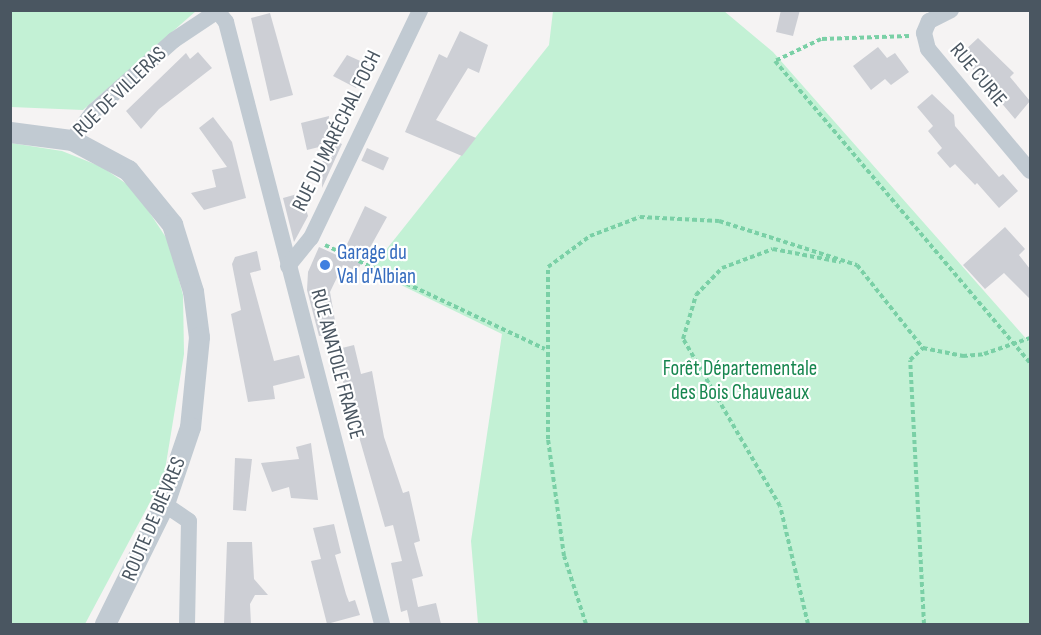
<!DOCTYPE html>
<html>
<head>
<meta charset="utf-8">
<style>
	body { margin:0 }
	#map { position:relative; width:1041px; height:635px; overflow:hidden; background:#f5f3f3; font-family:"Sofia Sans Condensed",sans-serif }
	div>[style] { position:absolute }
	[style*='--x'] { left:calc(var(--x)*1px); top:calc(var(--y)*1px); width:calc(var(--w)*1px); rotate:calc(var(--a)*1deg) }
	.green>* { inset:0; background:#c3f1d5 }
	.building>* { inset:0; background:#cdcfd5; transform-origin:0 0 }
	.path>* { height:4px; margin-top:-2px; transform-origin:0; background:repeating-linear-gradient(90deg,#7ad0a6 0 4.5px,transparent 0 7.5px) }
	.minor>* { height:16px; margin:-8px; padding:0 8px; transform-origin:8px; border-radius:8px; background:#c1cad2 }
	.tertiary>* { height:21px; margin:-10.5px; padding:0 10.5px; transform-origin:10.5px; border-radius:10.5px; background:#c1cad2 }
	.dots>* { width:16px; height:16px; translate:-50% -50%; box-sizing:border-box; border:3px solid #fff; border-radius:50% }
	span { translate:-50% -50%; white-space:nowrap; text-align:center; line-height:1.15; -webkit-text-stroke:4.5px #fff; paint-order:stroke }
	.street-label { font-size:21px; color:#4a5661 }
	.shop-label { font-size:21px; color:#366cbe }
	.left { translate:0 -50%; text-align:left }
	.park-label { font-size:21px; color:#17864f }
	.frame { position:absolute; inset:0; border:12px solid #4a5661; pointer-events:none }
</style>
</head>
<body>
<div id="map">
	<div class="green">
		<div style="clip-path:polygon(11px 11px,196px 11px,83px 110px,11px 107px)"></div>
		<div style="clip-path:polygon(553px 11px,724px 11px,773px 52px,1030px 343px,1030px 624px,478px 624px,471px 541px,502px 334px,370px 270px,549px 45px)"></div>
		<div style="clip-path:polygon(11px 143px,62px 151px,102px 167px,134px 189px,169px 242px,183px 295px,184px 354px,164px 476px,85px 624px,11px 624px)"></div>
	</div>
	<div class="building">
		<div style="clip-path:polygon(781px 10px,800px 10px,793px 36px,776px 32px)"></div>
		<div style="clip-path:polygon(270px 13px,293px 95px,270px 101px,251px 18px)"></div>
		<div style="clip-path:polygon(460px 31px,488px 45px,479px 73px,468px 68px,436px 120px,476px 138px,462px 156px,405px 132px,439px 54px,447px 58px)"></div>
		<div style="clip-path:polygon(978px 38px,1014px 73px,1010px 77px,1030px 101px,1015px 119px,966px 61px,963px 52px)"></div>
		<div style="clip-path:polygon(878px 47px,887px 58px,895px 53px,909px 72px,891px 85px,885px 79px,871px 90px,853px 66px)"></div>
		<div style="clip-path:polygon(198px 52px,212px 68px,159px 109px,141px 129px,126px 111px,186px 53px,190px 59px)"></div>
		<div style="clip-path:polygon(347px 55px,367px 64px,356px 88px,333px 76px)"></div>
		<div style="clip-path:polygon(932px 94px,954px 115px,955px 126px,999px 177px,1003px 174px,1018px 191px,999px 208px,977px 183px,975px 185px,955px 164px,950px 168px,937px 153px,942px 148px,928px 131px,933px 126px,917px 107px)"></div>
		<div style="clip-path:polygon(329px 116px,327px 138px,342px 144px,322px 188px,323px 146px,307px 150px,301px 123px)"></div>
		<div style="clip-path:polygon(213px 117px,232px 142px,246px 198px,204px 210px,191px 193px,216px 187px,212px 170px,227px 167px,199px 128px)"></div>
		<div style="left:367px;top:148px;width:24px;height:14px;rotate:24deg"></div>
		<div style="clip-path:polygon(301px 193px,308px 216px,294px 242px,283px 198px)"></div>
		<div style="clip-path:polygon(365px 206px,387px 217px,357px 271px,343px 265px,330px 292px,337px 332px,319px 336px,307px 290px,308px 272px,319px 247px,341px 257px)"></div>
		<div style="clip-path:polygon(1005px 227px,1025px 249px,1019px 255px,1030px 269px,1030px 299px,1004px 273px,985px 289px,963px 265px)"></div>
		<div style="clip-path:polygon(257px 251px,261px 270px,250px 273px,274px 361px,299px 355px,305px 378px,273px 386px,275px 399px,248px 402px,231px 314px,241px 310px,232px 264px,235px 257px)"></div>
		<div style="clip-path:polygon(354px 345px,361px 374px,372px 371px,384px 437px,403px 493px,409px 491px,420px 541px,414px 543px,423px 576px,412px 579px,418px 607px,436px 603px,441px 624px,410px 624px,407px 610px,401px 612px,391px 563px,402px 561px,393px 525px,385px 527px,334px 350px)"></div>
		<div style="clip-path:polygon(311px 443px,318px 500px,291px 498px,289px 487px,272px 492px,261px 463px,299px 459px,296px 447px)"></div>
		<div style="clip-path:polygon(235px 458px,252px 459px,246px 511px,233px 510px)"></div>
		<div style="clip-path:polygon(334px 524px,341px 553px,335px 555px,346px 594px,349px 602px,355px 600px,360px 615px,327px 624px,311px 561px,321px 559px,313px 528px)"></div>
		<div style="clip-path:polygon(227px 542px,252px 542px,254px 579px,268px 595px,255px 595px,250px 604px,251px 624px,224px 624px)"></div>
	</div>
	<div class="path">
		<div style="--x:909;--y:36;--w:88;--a:178"></div>
		<div style="--x:821;--y:39;--w:51;--a:154.4"></div>
		<div style="--x:775;--y:61;--w:395;--a:49.8"></div>
		<div style="--x:325;--y:245;--w:243;--a:25.3"></div>
		<div style="--x:857;--y:265;--w:106;--a:51.5"></div>
		<div style="--x:586;--y:624;--w:71;--a:-107.9"></div>
		<div style="--x:564;--y:556;--w:118;--a:-97.8"></div>
		<div style="--x:548;--y:439;--w:172;--a:-90"></div>
		<div style="--x:548;--y:267;--w:52;--a:-36.4"></div>
		<div style="--x:590;--y:236;--w:53;--a:-20.8"></div>
		<div style="--x:640;--y:217;--w:79;--a:2.9"></div>
		<div style="--x:719;--y:221;--w:145;--a:17.7"></div>
		<div style="--x:808;--y:624;--w:121;--a:-103.3"></div>
		<div style="--x:780;--y:506;--w:193;--a:-120.1"></div>
		<div style="--x:683;--y:339;--w:46;--a:-73.5"></div>
		<div style="--x:696;--y:295;--w:37;--a:-46"></div>
		<div style="--x:722;--y:268;--w:54;--a:-20.4"></div>
		<div style="--x:773;--y:249;--w:69;--a:10.8"></div>
		<div style="--x:924;--y:624;--w:264;--a:-93"></div>
		<div style="--x:910;--y:360;--w:18;--a:-43"></div>
		<div style="--x:923;--y:348;--w:41;--a:11.3"></div>
		<div style="--x:963;--y:356;--w:21;--a:-5"></div>
		<div style="--x:984;--y:354;--w:49;--a:-19.2"></div>
	</div>
	<div class="minor">
		<div style="--x:951;--y:10;--w:25;--a:153"></div>
		<div style="--x:929;--y:21;--w:13;--a:113"></div>
		<div style="--x:924;--y:33;--w:16;--a:76"></div>
		<div style="--x:928;--y:49;--w:159;--a:50.1"></div>
		<div style="--x:218;--y:12;--w:13;--a:51"></div>
		<div style="--x:226;--y:22;--w:622;--a:75.47"></div>
		<div style="--x:72;--y:140;--w:36;--a:-53"></div>
		<div style="--x:94;--y:111;--w:107;--a:-41.6"></div>
		<div style="--x:174;--y:40;--w:54;--a:-33.7"></div>
		<div style="--x:288;--y:266;--w:36;--a:-51"></div>
		<div style="--x:311;--y:238;--w:253;--a:-64.4"></div>
		<div style="--x:164;--y:504;--w:30;--a:34"></div>
		<div style="--x:189;--y:521;--w:103;--a:91.1"></div>
	</div>
	<div class="tertiary">
		<div style="--x:10;--y:132;--w:63;--a:7.4"></div>
		<div style="--x:72;--y:140;--w:64;--a:28.2"></div>
		<div style="--x:128;--y:170;--w:70;--a:50.8"></div>
		<div style="--x:172;--y:224;--w:70;--a:72.6"></div>
		<div style="--x:193;--y:291;--w:46;--a:82.6"></div>
		<div style="--x:199;--y:337;--w:90;--a:95.7"></div>
		<div style="--x:190;--y:427;--w:81;--a:108.7"></div>
		<div style="--x:164;--y:504;--w:134;--a:116.2"></div>
	</div>
	<div class="dots">
		<div style="left:325px;top:265px;background:#3f7fe0"></div>
	</div>
	<div class="street-label">
		<span style="left:978px;top:75px;rotate:50deg">RUE CURIE</span>
		<span style="left:120px;top:92px;rotate:-44deg">RUE DE VILLERAS</span>
		<span style="left:337px;top:131px;rotate:-64deg">RUE DU MARÉCHAL FOCH</span>
		<span style="left:337px;top:364px;rotate:75deg">RUE ANATOLE FRANCE</span>
		<span style="left:154px;top:519px;rotate:-67deg">ROUTE DE BIÈVRES</span>
	</div>
	<div class="shop-label">
		<span class="left" style="left:337px;top:265px">Garage du<br>Val d'Albian</span>
	</div>
	<div class="park-label">
		<span style="left:740px;top:381px">Forêt Départementale<br>des Bois Chauveaux</span>
	</div>
	<div class="frame"></div>
</div>
</body>
</html>
